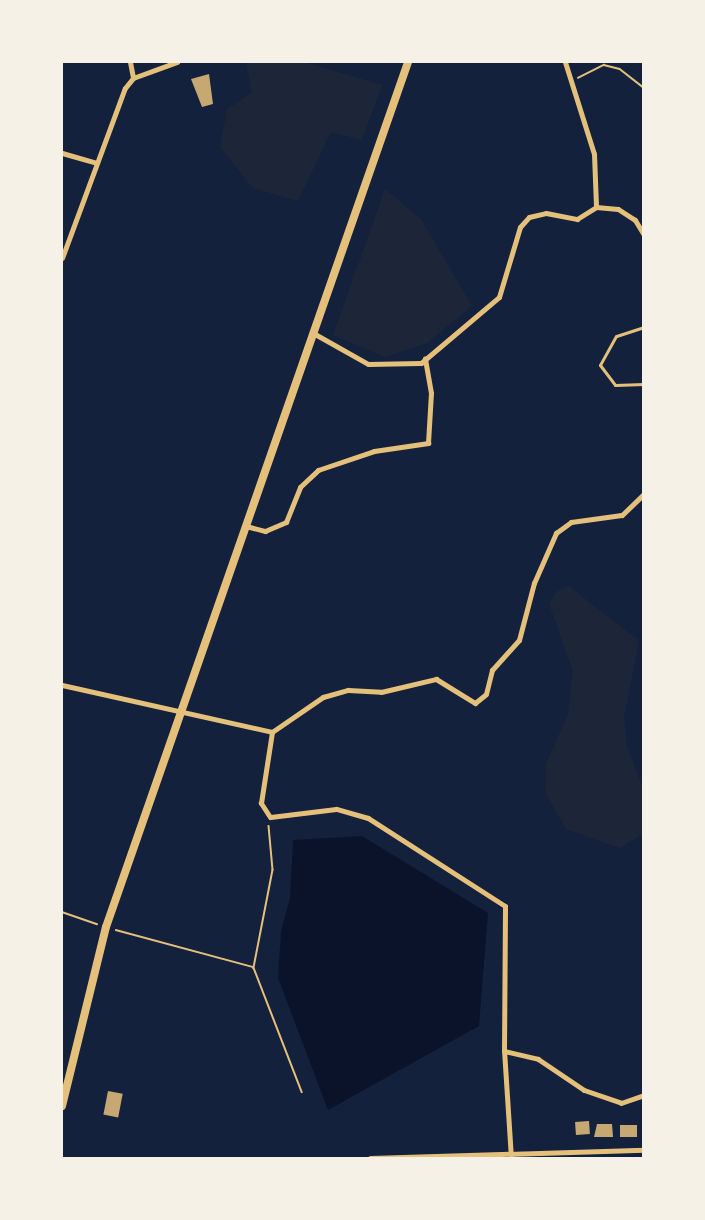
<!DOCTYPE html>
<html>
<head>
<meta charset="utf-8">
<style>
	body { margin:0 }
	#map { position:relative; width:705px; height:1220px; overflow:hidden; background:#14213d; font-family:Rubik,sans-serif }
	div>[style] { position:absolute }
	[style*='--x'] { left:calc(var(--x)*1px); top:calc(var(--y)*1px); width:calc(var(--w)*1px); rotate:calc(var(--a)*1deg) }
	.green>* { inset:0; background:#1d2539 }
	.water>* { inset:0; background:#0b132b }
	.building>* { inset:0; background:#c6a872; transform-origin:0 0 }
	.path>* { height:1.5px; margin:-0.75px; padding:0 0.75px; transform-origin:0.75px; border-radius:0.75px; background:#e5c07b }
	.service>* { height:3px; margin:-1.5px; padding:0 1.5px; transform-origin:1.5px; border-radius:1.5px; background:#e5c07b }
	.minor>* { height:5px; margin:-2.5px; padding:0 2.5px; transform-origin:2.5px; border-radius:2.5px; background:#e5c07b }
	.primary>* { height:8px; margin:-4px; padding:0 4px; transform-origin:4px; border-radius:4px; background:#e5c07b }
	span { translate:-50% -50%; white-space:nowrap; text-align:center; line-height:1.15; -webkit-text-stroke:4.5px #f6f1e7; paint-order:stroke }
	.frame { position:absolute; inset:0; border:63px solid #f6f1e7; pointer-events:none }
</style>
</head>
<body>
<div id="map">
	<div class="green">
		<div style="clip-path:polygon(246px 62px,304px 62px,382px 85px,362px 140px,331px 132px,298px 201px,253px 188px,220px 147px,227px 109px,252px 93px)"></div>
		<div style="clip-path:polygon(385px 189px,421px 219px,472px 306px,427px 343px,385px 357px,333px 335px)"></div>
		<div style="clip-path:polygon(569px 586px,639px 641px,624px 717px,627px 747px,643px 789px,643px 834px,620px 848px,566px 829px,545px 792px,546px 764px,568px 714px,573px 672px,549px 604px,556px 592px)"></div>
	</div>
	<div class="water">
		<div style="clip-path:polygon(362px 836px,488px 913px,479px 1026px,328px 1110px,278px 978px,281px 931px,290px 898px,293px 840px)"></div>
	</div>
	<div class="building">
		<div style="clip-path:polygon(209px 74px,213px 104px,202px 107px,191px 79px)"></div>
		<div style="left:108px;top:1091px;width:15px;height:24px;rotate:11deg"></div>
		<div style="left:589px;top:1121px;width:13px;height:14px;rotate:86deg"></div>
		<div style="clip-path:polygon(597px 1124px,612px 1124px,613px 1137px,594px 1137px)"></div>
		<div style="left:620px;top:1125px;width:17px;height:12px"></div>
	</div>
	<div class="path">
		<div style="--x:578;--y:78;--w:29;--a:-27"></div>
		<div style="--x:604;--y:65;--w:16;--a:14"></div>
		<div style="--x:620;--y:69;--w:31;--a:38"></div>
		<div style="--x:269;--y:826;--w:44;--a:84.8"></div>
		<div style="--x:273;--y:870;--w:100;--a:101"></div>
		<div style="--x:254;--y:968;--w:133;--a:68.8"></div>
		<div style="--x:62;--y:912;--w:37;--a:19"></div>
		<div style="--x:116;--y:930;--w:142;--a:15.1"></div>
	</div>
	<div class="service">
		<div style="--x:644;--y:327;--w:29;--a:162"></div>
		<div style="--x:616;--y:336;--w:33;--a:119"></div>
		<div style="--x:600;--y:365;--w:25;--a:53"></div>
		<div style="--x:615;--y:385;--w:29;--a:-2"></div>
	</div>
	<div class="minor">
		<div style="--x:130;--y:62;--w:16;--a:79"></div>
		<div style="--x:565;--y:62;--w:96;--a:72.5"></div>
		<div style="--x:594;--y:154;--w:53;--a:87.8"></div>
		<div style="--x:596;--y:207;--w:22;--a:5"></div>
		<div style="--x:618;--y:209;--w:20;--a:33"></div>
		<div style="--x:635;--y:220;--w:17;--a:59"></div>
		<div style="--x:62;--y:153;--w:35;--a:16"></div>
		<div style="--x:62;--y:258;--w:181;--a:-69.7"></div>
		<div style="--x:125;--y:88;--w:13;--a:-51"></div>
		<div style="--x:133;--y:78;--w:47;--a:-20"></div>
		<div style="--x:313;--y:333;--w:63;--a:29.4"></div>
		<div style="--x:368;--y:364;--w:53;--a:-1.1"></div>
		<div style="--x:421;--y:363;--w:102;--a:-40.2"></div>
		<div style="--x:499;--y:297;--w:73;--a:-73.3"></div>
		<div style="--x:520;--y:227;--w:13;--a:-48"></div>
		<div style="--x:529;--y:217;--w:17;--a:-13"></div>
		<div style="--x:546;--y:213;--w:32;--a:11"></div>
		<div style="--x:577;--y:219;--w:22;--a:-32"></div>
		<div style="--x:246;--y:526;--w:20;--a:15"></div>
		<div style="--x:265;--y:531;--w:23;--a:-23"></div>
		<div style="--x:286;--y:522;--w:38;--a:-68"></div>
		<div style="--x:300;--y:487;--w:25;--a:-43"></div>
		<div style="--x:318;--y:470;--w:59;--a:-18.7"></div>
		<div style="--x:374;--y:451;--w:55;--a:-8.4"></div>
		<div style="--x:428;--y:443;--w:50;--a:-86.6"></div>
		<div style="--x:431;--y:393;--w:35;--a:-100"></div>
		<div style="--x:62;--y:685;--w:215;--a:12.6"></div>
		<div style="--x:504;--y:1051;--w:35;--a:13"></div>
		<div style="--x:538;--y:1059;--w:55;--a:34"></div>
		<div style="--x:584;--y:1090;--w:39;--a:19"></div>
		<div style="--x:621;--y:1103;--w:24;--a:-19"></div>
		<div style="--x:370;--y:1158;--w:274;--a:-1.7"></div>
		<div style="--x:511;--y:1158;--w:107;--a:-93.7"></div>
		<div style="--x:504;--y:1051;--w:145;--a:-89.6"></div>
		<div style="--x:505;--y:906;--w:163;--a:-147.3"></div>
		<div style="--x:368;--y:818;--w:33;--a:-164"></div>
		<div style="--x:336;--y:809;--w:66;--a:173.1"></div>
		<div style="--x:270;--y:817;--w:17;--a:-123"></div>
		<div style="--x:261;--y:803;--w:72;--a:-81.2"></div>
		<div style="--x:272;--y:732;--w:62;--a:-34.5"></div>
		<div style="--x:323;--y:697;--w:26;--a:-16"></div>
		<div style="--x:348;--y:690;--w:33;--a:3"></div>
		<div style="--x:381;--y:692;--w:57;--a:-13.3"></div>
		<div style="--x:436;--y:679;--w:46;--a:31.6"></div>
		<div style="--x:475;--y:703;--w:14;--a:-39"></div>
		<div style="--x:486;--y:694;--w:25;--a:-76"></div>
		<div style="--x:492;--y:670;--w:40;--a:-48"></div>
		<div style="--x:519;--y:640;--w:59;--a:-75.3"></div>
		<div style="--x:534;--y:583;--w:55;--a:-66.3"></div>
		<div style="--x:556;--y:533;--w:19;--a:-36"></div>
		<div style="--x:571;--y:522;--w:51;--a:-7.8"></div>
		<div style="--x:622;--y:515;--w:30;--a:-44"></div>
	</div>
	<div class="primary">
		<div style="--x:62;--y:1106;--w:184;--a:-76.2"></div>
		<div style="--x:106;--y:927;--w:916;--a:-70.75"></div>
	</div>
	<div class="frame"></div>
</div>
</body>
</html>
